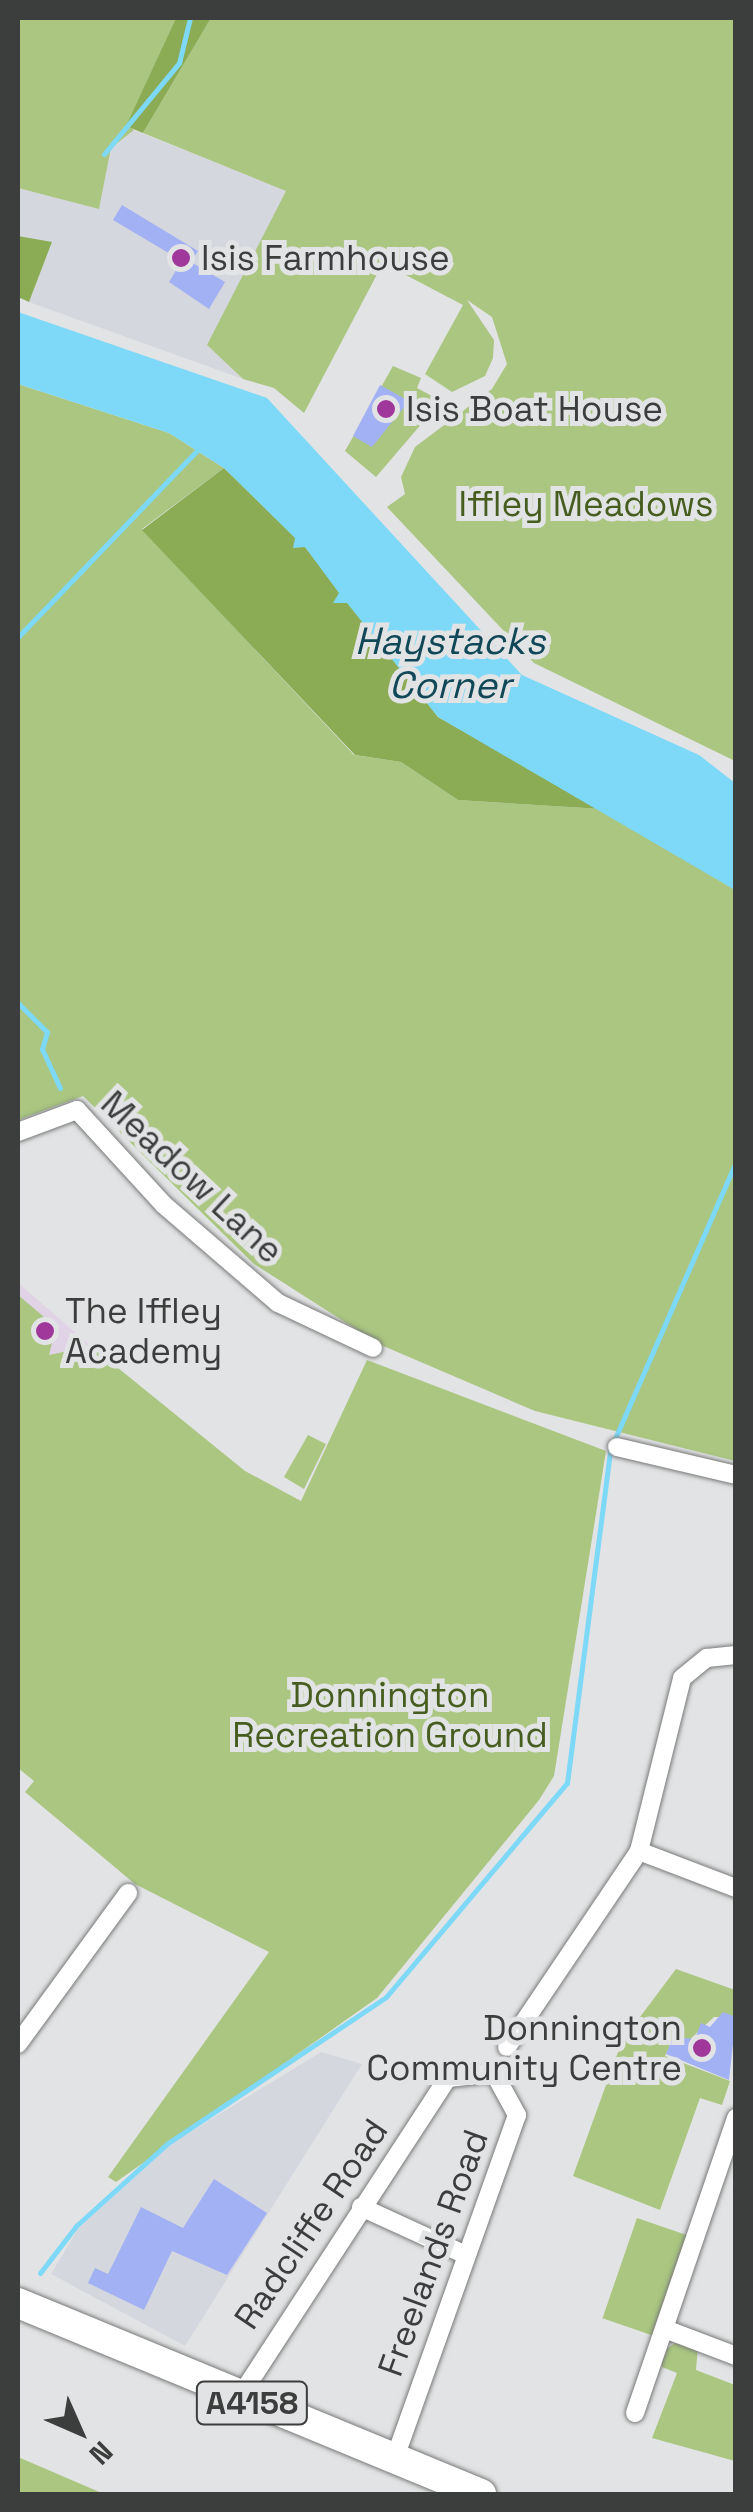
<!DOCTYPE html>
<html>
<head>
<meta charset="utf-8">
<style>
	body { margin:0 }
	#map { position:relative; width:753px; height:2512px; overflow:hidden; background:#e2e3e4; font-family:"Space Grotesk",sans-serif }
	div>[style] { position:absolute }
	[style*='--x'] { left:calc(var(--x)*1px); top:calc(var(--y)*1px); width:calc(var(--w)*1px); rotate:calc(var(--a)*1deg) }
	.built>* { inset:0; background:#d5d7df }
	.education>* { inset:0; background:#e1d3e6 }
	.green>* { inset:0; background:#aac680; transform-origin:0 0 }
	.forest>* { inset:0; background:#8bac55 }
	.water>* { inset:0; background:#7dd9f7 }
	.stream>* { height:5px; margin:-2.5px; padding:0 2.5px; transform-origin:2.5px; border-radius:2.5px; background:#7dd9f7 }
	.building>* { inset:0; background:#a2b1f4 }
	.roads { filter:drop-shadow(0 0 2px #797a7a) drop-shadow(0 0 2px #797a7a) }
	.street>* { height:18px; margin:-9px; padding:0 9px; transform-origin:9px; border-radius:9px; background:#fff }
	.primary>* { height:30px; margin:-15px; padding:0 15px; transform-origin:15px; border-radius:15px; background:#fff }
	.dots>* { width:28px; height:28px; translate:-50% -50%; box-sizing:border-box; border:5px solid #e2e3e4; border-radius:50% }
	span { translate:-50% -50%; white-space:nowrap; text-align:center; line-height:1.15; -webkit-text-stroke:10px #e2e3e4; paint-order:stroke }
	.shield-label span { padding:2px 8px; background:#e2e3e4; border:2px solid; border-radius:8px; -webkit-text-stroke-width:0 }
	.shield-label { font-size:32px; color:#3c3d3d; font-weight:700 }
	.poi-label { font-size:35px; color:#3c3d3d }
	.left { translate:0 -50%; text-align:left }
	.right { translate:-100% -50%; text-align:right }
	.park-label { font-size:35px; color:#475d1f }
	.street-label { font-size:35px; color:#3c3d3d }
	.water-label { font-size:38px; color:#114857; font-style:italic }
	.frame { position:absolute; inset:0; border:20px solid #3c3d3d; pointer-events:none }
	.north { position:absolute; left:30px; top:2382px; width:100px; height:100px; -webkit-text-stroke:8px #e2e3e4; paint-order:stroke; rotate:135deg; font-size:28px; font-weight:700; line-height:40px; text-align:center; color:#3c3d3d }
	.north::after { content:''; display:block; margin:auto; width:35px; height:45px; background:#3c3d3d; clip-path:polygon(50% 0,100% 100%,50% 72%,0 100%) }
</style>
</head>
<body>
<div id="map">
	<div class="built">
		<div style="clip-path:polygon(134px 130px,287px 191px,207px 345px,243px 379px,29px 302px,52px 243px,18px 236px,18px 188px,99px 209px,111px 148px)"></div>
		<div style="clip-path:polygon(321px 2052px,362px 2064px,185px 2346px,51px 2274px,78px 2229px,172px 2143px)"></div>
	</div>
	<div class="education">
		<div style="clip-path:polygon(18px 1283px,91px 1346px,49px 1356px,18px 1388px)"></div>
	</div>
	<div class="green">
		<div style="clip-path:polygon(18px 18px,176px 18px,127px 125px,134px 130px,111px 148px,99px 209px,18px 188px)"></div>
		<div style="clip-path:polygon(211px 18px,735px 18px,735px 761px,534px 663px,387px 507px,405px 494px,401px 477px,415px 447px,492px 389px,507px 364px,492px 317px,467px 300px,494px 340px,493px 358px,485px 376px,452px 392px,425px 374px,463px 305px,383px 263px,304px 413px,274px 388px,243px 379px,207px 345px,286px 191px,143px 133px)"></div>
		<div style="clip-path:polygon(393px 366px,421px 378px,417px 388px,441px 401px,376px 477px,345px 451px)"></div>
		<div style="clip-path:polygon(18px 384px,169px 433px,224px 468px,142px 529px,354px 755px,401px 762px,458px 800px,602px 809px,735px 890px,735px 1461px,535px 1411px,381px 1345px,254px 1264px,83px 1096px,18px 1120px)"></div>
		<div style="clip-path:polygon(18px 1295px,56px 1327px,49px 1355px,91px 1346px,245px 1471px,301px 1501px,367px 1360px,606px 1451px,554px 1776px,539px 1800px,377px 1998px,116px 2182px,108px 2177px,269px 1952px,135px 1884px,25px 1792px,34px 1781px,18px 1768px)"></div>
		<div style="clip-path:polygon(308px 1435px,326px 1444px,304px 1489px,284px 1477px)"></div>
		<div style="clip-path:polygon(676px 1969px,735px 1990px,735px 2017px,714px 2017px,686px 2043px,673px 2038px,665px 2056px,730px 2081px,722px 2105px,700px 2098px,660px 2210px,573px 2176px,622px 2041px)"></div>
		<div style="left:637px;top:2218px;width:54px;height:106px;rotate:19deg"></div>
		<div style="clip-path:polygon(675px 2343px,698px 2346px,696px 2370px,735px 2385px,735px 2461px,652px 2438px,677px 2373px,662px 2367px,661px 2353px)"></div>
		<div style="clip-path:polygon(18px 2457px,104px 2494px,18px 2494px)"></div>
	</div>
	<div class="forest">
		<div style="clip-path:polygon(176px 18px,211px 18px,143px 133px,126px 126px)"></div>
		<div style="clip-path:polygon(18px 236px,52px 242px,29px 302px,18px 297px)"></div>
		<div style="clip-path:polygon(224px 468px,305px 547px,438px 717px,602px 809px,458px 800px,401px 762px,355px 755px,142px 530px)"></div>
	</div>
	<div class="water">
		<div style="clip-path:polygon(18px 312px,267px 398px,522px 675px,699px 755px,735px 783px,735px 890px,438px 717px,347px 603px,333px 603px,339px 593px,305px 547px,293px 548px,295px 538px,224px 468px,169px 433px,18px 384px)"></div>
	</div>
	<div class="stream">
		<div style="--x:104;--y:154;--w:118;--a:-50.5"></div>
		<div style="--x:179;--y:63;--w:46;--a:-76.3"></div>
		<div style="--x:18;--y:637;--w:262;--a:-46.2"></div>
		<div style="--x:18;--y:1003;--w:41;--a:45"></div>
		<div style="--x:47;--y:1032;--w:18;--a:106"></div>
		<div style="--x:42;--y:1049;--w:43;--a:65.2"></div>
		<div style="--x:40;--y:2273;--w:59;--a:-52.5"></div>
		<div style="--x:76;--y:2226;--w:124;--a:-42.1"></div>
		<div style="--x:168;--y:2143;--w:262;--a:-33.8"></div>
		<div style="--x:386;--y:1997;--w:280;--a:-49.8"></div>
		<div style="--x:567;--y:1783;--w:336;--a:-82.6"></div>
		<div style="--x:610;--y:1450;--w:315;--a:-66.4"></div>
	</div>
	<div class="building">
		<div style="clip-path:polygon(122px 205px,198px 251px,191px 262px,225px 282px,209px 309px,169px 282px,178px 267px,172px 255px,113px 220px)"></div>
		<div style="clip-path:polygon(380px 385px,409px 401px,372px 447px,353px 436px)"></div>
		<div style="clip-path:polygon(723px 2012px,736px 2017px,729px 2080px,666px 2054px,673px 2037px,695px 2039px,701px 2023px,710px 2027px)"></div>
		<div style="clip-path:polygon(214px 2179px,267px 2213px,227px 2275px,172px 2251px,144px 2310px,88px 2283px,95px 2268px,108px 2274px,141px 2207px,183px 2228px)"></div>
	</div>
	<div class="roads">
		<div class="street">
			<div style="--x:18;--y:1132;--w:63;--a:-20.4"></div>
			<div style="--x:77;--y:1110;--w:129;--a:47.5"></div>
			<div style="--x:164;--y:1205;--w:150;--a:40.7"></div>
			<div style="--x:278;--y:1303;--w:105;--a:25.3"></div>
			<div style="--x:617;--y:1447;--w:122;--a:13.2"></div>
			<div style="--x:639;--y:1851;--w:104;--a:20.9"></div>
			<div style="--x:18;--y:2044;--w:187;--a:-53.9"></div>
			<div style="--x:507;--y:2047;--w:236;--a:-56"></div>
			<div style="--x:639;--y:1851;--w:178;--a:-76"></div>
			<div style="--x:682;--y:1678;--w:32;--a:-39"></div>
			<div style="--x:707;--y:1658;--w:29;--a:-6"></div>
			<div style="--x:361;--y:2207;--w:115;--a:24.6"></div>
			<div style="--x:665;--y:2329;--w:76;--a:20.8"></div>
			<div style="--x:239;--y:2398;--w:382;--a:-56.9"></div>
			<div style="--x:448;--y:2078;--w:46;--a:-6.2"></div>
			<div style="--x:494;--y:2073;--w:48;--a:61.3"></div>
			<div style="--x:517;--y:2115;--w:366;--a:109.6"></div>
			<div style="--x:635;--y:2413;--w:312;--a:-71.1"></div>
		</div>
		<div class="primary">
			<div style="--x:18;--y:2303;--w:501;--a:22.42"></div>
		</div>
	</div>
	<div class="dots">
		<div style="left:181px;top:258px;background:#a0389b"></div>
		<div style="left:386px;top:409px;background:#a0389b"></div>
		<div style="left:45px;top:1331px;background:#a0389b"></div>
		<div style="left:702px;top:2048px;background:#a0389b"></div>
	</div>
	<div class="shield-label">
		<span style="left:252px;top:2403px">A4158</span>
	</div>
	<div class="poi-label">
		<span class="left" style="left:201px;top:258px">Isis Farmhouse</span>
		<span class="left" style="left:406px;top:409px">Isis Boat House</span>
		<span class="left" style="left:65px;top:1331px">The Iffley<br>Academy</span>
		<span class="right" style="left:682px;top:2048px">Donnington<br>Community Centre</span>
	</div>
	<div class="park-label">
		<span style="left:586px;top:504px">Iffley Meadows</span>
		<span style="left:390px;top:1715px">Donnington<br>Recreation Ground</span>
	</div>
	<div class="street-label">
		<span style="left:192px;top:1177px;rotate:43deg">Meadow Lane</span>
		<span style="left:311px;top:2224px;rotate:-56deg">Radcliffe Road</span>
		<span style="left:433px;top:2253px;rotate:-70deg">Freelands Road</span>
	</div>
	<div class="water-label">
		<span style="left:450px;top:664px">Haystacks<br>Corner</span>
	</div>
	<div class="frame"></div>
	<div class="north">N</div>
</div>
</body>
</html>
